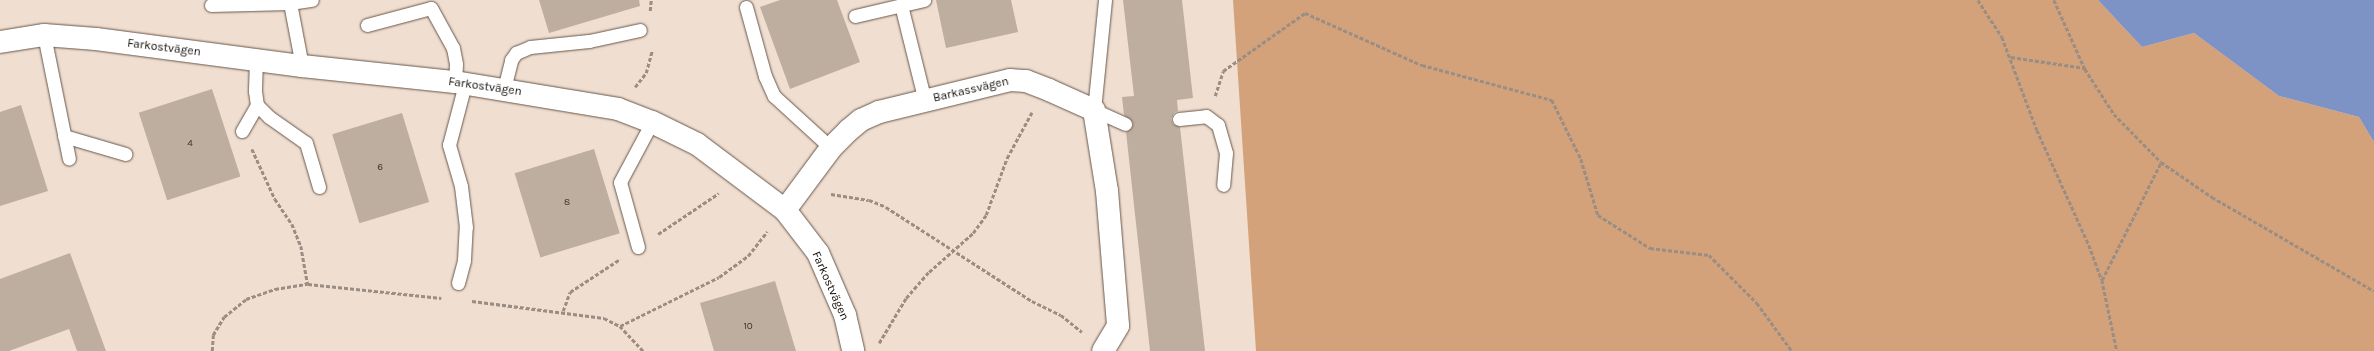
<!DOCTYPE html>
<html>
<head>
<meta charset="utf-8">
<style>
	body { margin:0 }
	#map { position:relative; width:2374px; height:351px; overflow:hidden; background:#f0ded0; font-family:Karla,sans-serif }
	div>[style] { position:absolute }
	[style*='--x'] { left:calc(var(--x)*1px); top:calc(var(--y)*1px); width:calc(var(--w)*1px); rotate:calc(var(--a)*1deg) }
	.forest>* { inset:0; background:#d3a27a }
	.water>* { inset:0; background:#7e93c5 }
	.building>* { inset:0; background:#beaea0; transform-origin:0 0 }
	.path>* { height:2.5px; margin-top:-1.25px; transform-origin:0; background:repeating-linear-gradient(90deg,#9a8d83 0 4px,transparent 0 6px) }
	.roads { filter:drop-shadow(0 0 1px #66574b) drop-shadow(0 0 1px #66574b) }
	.lane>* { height:13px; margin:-6.5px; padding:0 6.5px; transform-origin:6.5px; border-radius:6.5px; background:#fff }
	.street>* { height:22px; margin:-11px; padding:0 11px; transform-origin:11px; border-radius:11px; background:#fff }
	span { translate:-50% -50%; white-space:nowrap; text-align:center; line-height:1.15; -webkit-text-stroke:3px #fff; paint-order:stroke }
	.number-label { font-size:10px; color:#3c342d }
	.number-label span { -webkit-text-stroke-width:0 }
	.street-label { font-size:12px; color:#110c07 }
</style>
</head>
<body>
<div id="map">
	<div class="forest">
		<div style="clip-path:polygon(1233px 0,2098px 0,2142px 47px,2194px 33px,2279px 96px,2359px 117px,2374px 142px,2374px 351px,1256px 351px)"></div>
	</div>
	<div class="water">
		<div style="clip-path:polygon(2098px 0,2374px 0,2374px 142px,2359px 117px,2279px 96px,2194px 33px,2142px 47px)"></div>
	</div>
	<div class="building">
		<div style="clip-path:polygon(539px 0,639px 0,640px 6px,549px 33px)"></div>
		<div style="clip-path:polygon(780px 0,837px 0,860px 62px,790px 89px,760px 7px)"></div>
		<div style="clip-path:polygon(936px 0,1011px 0,1018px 32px,946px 48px)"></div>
		<div style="clip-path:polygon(1123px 0,1182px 0,1193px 98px,1177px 100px,1178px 111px,1174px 113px,1171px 119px,1173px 124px,1180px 127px,1205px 351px,1150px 351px,1126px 132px,1132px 128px,1133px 123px,1124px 115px,1122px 97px,1134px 96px)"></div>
		<div style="left:212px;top:89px;width:92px;height:77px;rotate:72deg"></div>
		<div style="clip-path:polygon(21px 105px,48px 191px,0 206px,0 112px)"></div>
		<div style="left:402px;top:113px;width:93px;height:73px;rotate:73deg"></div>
		<div style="left:594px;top:149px;width:88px;height:83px;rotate:73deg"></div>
		<div style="clip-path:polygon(70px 253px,106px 351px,77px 351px,69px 329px,9px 351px,0 351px,0 279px)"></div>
		<div style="clip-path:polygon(775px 281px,796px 351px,714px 351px,700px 303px)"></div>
	</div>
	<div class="path">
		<div style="--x:1978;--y:0;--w:44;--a:57"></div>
		<div style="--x:2002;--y:37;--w:99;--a:69.4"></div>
		<div style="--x:2037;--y:130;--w:126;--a:65.7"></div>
		<div style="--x:2089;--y:245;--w:37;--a:70"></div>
		<div style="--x:2102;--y:280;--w:73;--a:78.1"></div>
		<div style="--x:2054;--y:0;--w:76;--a:65.8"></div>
		<div style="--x:2085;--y:69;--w:54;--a:57.2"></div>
		<div style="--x:2114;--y:114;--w:67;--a:45.6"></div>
		<div style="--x:2161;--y:162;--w:62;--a:34.5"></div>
		<div style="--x:2212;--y:197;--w:187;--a:30.1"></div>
		<div style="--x:650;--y:11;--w:11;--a:-85"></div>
		<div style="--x:2011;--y:57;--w:75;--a:8.5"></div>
		<div style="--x:635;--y:87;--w:18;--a:-52"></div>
		<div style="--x:646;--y:73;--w:24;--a:-75"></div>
		<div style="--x:1215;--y:96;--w:26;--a:-72"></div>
		<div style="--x:1223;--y:71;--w:100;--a:-35.3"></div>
		<div style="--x:1305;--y:13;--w:128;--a:24"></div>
		<div style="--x:1422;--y:65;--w:135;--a:15.1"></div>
		<div style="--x:1552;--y:100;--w:66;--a:63.8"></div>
		<div style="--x:1581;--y:159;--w:59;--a:73.1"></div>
		<div style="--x:1598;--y:215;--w:62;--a:32.4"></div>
		<div style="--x:1650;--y:248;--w:59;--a:6.8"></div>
		<div style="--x:1709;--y:255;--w:68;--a:45"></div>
		<div style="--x:1757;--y:303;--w:59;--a:53.9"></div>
		<div style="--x:252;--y:149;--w:55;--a:65.3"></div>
		<div style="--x:275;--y:199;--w:30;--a:56"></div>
		<div style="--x:292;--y:224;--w:24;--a:68"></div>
		<div style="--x:301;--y:246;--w:39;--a:80"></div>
		<div style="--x:831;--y:194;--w:38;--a:9"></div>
		<div style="--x:869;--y:200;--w:18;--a:22"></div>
		<div style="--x:886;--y:207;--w:174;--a:32.8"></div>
		<div style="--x:1032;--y:301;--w:32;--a:26"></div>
		<div style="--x:1061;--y:315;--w:27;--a:39"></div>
		<div style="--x:658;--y:234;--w:73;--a:-33.9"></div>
		<div style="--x:2102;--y:280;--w:132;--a:-63.4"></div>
		<div style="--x:472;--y:301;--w:133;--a:7.3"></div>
		<div style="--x:604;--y:318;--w:18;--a:27"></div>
		<div style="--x:620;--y:326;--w:34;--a:47"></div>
		<div style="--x:563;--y:311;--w:20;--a:-70"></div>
		<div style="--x:570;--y:292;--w:60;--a:-33.4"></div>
		<div style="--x:620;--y:326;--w:110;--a:-26.3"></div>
		<div style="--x:719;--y:277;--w:36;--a:-36"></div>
		<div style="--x:748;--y:256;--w:31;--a:-52"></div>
		<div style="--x:879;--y:343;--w:52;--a:-59"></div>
		<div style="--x:906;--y:298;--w:35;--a:-49"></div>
		<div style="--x:929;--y:272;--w:59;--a:-41.6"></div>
		<div style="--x:973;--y:233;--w:22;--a:-54"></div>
		<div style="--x:986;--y:215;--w:61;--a:-69.8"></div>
		<div style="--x:1007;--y:158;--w:52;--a:-61.5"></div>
		<div style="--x:212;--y:351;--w:16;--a:-86"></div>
		<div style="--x:213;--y:335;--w:21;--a:-59"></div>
		<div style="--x:224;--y:317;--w:28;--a:-39"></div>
		<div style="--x:246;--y:299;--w:31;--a:-19"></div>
		<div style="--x:275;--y:289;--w:33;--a:-9"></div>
		<div style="--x:308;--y:284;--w:134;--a:6"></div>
	</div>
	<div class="roads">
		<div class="lane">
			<div style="--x:1105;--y:0;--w:111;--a:95.7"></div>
			<div style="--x:1094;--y:110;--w:34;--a:24"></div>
			<div style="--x:290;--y:3;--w:64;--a:79.2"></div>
			<div style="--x:211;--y:5;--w:79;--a:-1.5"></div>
			<div style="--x:290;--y:3;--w:22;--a:-8"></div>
			<div style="--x:901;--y:5;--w:99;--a:76"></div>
			<div style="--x:746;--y:7;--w:72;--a:74.6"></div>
			<div style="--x:765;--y:76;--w:22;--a:66"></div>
			<div style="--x:774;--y:96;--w:77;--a:42.4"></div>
			<div style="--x:855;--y:16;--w:71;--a:-13.1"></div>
			<div style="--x:367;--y:25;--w:66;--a:-14.9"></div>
			<div style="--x:431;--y:8;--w:46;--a:61.2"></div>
			<div style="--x:453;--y:48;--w:16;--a:79"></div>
			<div style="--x:456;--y:64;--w:18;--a:93"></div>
			<div style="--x:44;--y:35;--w:126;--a:78.6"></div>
			<div style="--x:256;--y:60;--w:31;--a:92"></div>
			<div style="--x:255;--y:91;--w:14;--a:82"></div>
			<div style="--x:257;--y:105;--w:17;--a:45"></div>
			<div style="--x:269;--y:117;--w:45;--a:35.1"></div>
			<div style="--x:306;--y:143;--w:46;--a:73.5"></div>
			<div style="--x:504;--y:89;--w:30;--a:-76"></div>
			<div style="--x:511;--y:60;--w:9;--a:-54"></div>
			<div style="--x:516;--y:53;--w:15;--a:-23"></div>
			<div style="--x:530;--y:47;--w:59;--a:-5.8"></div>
			<div style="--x:589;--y:41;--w:52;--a:-12.2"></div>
			<div style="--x:1179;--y:119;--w:27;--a:-6"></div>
			<div style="--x:1206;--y:116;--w:15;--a:37"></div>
			<div style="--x:1218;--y:125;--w:29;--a:74"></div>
			<div style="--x:1226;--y:153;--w:32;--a:95"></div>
			<div style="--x:242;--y:131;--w:30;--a:-60"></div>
			<div style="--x:64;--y:136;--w:64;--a:16.4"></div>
			<div style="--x:638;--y:247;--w:67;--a:-105.5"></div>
			<div style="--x:620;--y:182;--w:68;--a:-61.9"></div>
			<div style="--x:458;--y:283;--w:24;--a:-75"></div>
			<div style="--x:464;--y:260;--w:33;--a:-87"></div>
			<div style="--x:466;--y:227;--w:41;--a:-97"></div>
			<div style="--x:461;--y:186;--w:43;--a:-106.3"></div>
			<div style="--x:449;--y:145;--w:63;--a:-75.3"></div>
		</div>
		<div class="street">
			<div style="--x:0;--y:42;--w:45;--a:-9"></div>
			<div style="--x:44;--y:35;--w:52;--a:4.4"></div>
			<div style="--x:96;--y:39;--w:208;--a:7.5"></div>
			<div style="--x:302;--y:66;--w:154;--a:6"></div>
			<div style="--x:455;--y:82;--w:165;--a:9.4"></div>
			<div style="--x:618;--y:109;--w:36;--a:21"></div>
			<div style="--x:652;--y:122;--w:50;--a:26.1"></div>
			<div style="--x:697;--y:144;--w:110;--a:36.9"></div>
			<div style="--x:785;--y:210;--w:54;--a:52.5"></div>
			<div style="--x:818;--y:253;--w:68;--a:66.5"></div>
			<div style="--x:845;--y:315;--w:37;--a:77"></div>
			<div style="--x:785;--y:210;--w:77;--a:-53.4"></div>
			<div style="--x:831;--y:148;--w:25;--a:-45"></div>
			<div style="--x:849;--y:130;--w:16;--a:-40"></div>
			<div style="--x:861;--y:120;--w:20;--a:-24"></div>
			<div style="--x:879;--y:112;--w:135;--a:-13.7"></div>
			<div style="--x:1010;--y:80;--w:16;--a:4"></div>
			<div style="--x:1026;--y:81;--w:25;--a:21"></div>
			<div style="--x:1049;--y:90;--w:49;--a:24"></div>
			<div style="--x:1094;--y:110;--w:82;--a:80.9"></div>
			<div style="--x:1107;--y:191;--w:135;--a:85.3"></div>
			<div style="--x:1118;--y:326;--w:29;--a:121"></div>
		</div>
	</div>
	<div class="number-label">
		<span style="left:190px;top:144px">4</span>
		<span style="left:380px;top:168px">6</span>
		<span style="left:567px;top:203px">8</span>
		<span style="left:748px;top:327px">10</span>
	</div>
	<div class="street-label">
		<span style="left:164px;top:48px;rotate:7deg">Farkostvägen</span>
		<span style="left:485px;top:87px;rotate:8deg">Farkostvägen</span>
		<span style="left:971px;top:90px;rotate:-13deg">Barkassvägen</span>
		<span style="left:830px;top:286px;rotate:66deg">Farkostvägen</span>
	</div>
</div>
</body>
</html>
